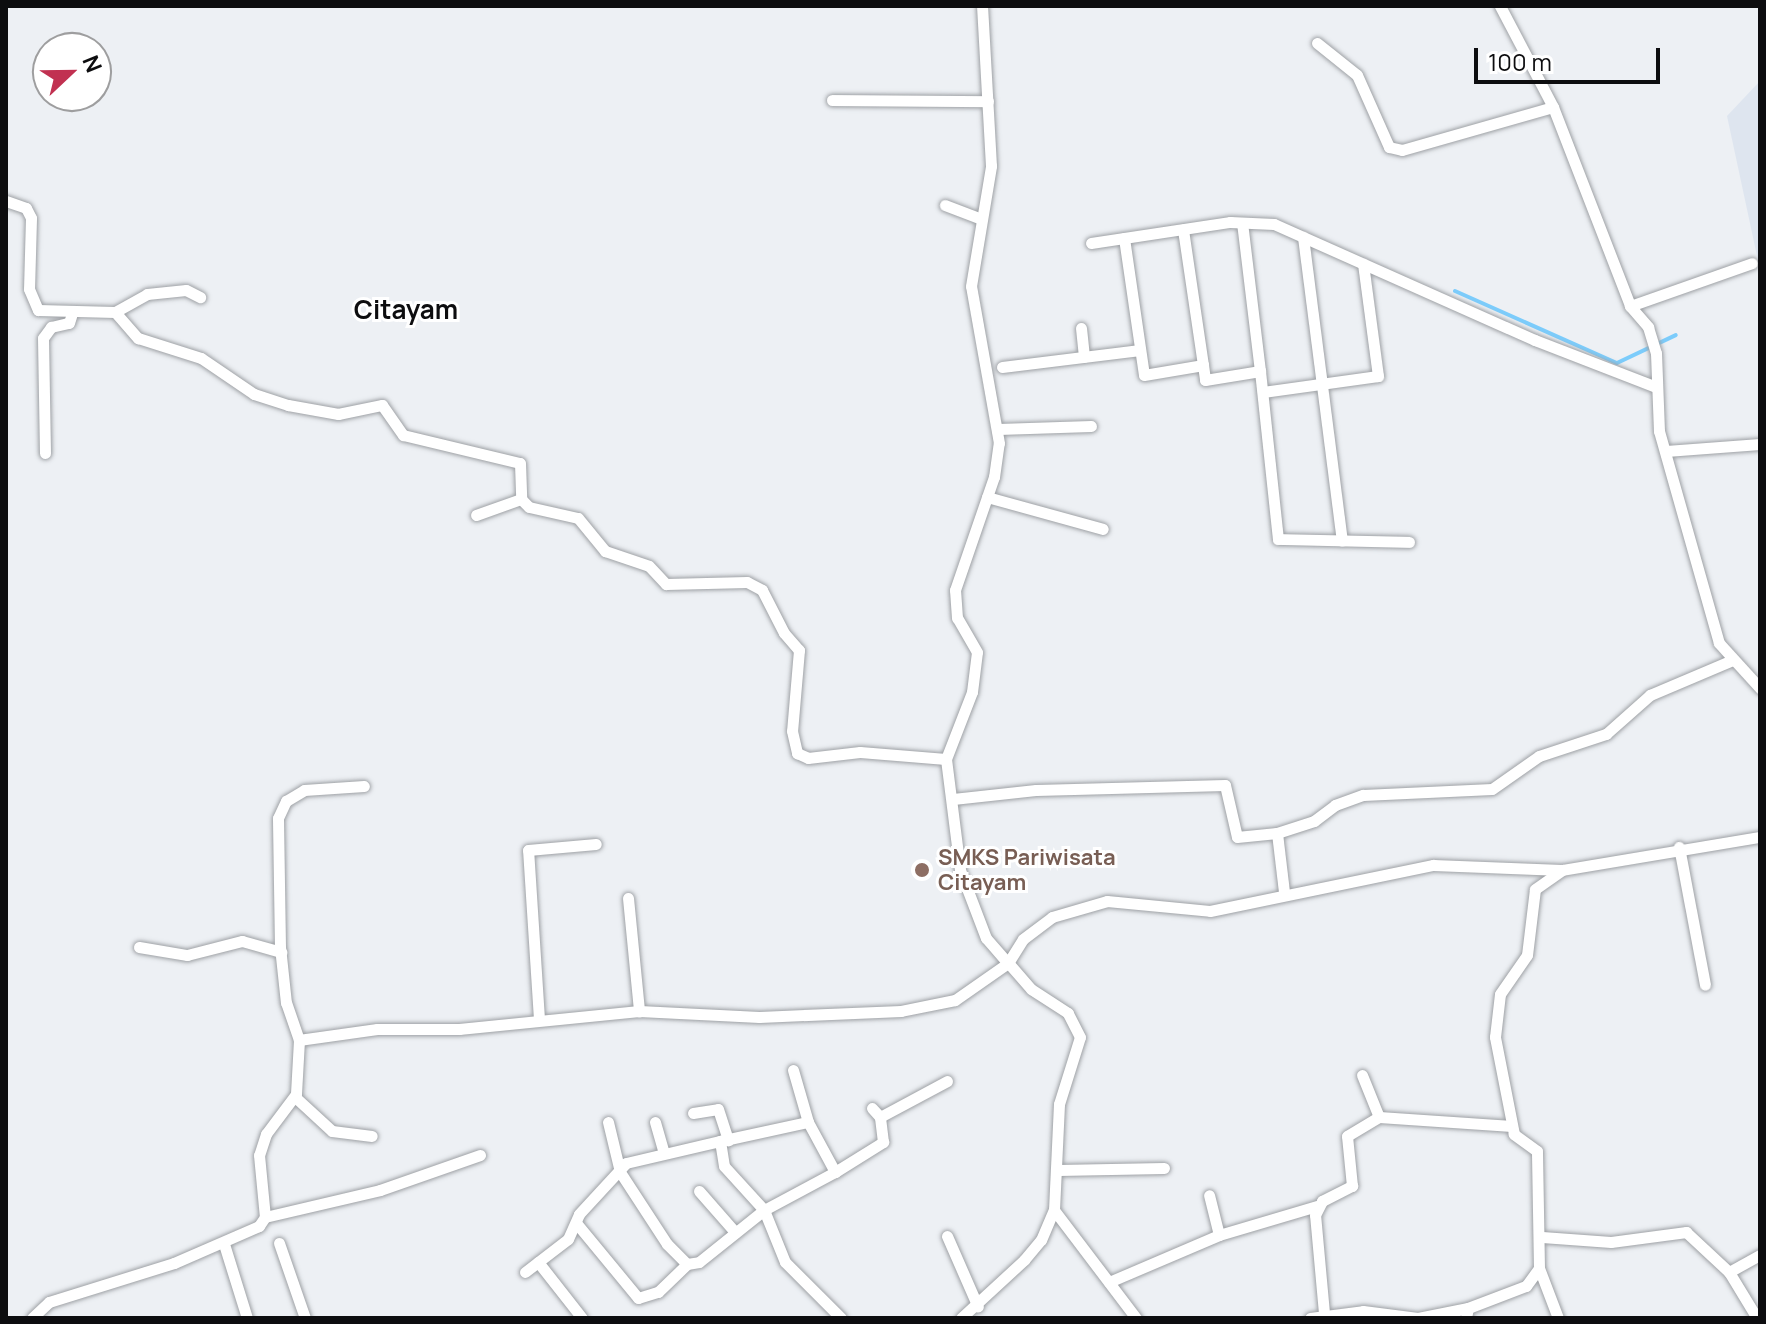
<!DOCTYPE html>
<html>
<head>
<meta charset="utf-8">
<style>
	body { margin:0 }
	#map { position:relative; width:1766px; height:1324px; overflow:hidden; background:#edf0f4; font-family:Manrope,sans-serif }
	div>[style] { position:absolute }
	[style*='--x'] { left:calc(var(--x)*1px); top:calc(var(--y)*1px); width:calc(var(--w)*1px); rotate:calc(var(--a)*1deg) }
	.built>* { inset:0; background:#dee5ef }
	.stream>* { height:4px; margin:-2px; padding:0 2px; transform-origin:2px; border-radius:2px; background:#7cccfb }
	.roads { filter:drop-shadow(0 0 2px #9ea1a5) drop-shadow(0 0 2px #9ea1a5) }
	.street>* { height:11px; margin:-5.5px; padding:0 5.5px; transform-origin:5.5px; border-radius:5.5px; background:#fff }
	.dots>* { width:22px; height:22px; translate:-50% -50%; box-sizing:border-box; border:4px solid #fff; border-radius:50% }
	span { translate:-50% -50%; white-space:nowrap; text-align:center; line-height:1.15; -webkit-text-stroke:6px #fff; paint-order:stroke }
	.education-label { font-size:22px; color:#785e54; font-weight:700 }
	.left { translate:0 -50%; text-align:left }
	.quarter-label { font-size:26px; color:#0d0d0f; font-weight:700 }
	.frame { position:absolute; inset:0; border:8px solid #0d0d0f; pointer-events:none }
	.north { position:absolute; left:32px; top:32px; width:80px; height:80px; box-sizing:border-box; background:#fff; border:2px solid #9e9e9f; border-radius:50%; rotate:68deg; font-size:22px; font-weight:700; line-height:32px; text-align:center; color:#0d0d0f }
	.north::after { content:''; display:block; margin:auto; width:28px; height:36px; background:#c13151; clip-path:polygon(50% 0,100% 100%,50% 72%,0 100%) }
	.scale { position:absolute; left:1474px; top:48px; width:186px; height:36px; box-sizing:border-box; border:4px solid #0d0d0f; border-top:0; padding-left:10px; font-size:24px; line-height:28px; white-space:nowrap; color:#0d0d0f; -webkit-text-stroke:6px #fff; paint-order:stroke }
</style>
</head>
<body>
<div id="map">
	<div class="built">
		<div style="clip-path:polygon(1760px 81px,1760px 270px,1727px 116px)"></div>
	</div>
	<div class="stream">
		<div style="--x:1455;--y:291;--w:177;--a:24"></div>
		<div style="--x:1617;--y:363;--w:65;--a:-25.4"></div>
	</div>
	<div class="roads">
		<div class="street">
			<div style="--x:1500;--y:6;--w:114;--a:62.3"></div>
			<div style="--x:1553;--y:107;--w:213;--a:68.8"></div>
			<div style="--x:1630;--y:306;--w:28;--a:49"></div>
			<div style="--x:1648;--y:327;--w:27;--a:73"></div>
			<div style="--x:1656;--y:353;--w:78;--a:87.8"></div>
			<div style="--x:1659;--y:431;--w:220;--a:74.2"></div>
			<div style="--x:1719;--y:643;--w:61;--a:47.7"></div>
			<div style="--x:1317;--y:43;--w:51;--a:38.7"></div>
			<div style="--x:1357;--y:75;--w:79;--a:66"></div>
			<div style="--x:1389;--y:147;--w:13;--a:13"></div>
			<div style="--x:1402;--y:150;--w:157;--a:-15.9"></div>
			<div style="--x:832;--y:100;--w:156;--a:0.4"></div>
			<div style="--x:6;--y:201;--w:21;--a:19"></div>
			<div style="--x:26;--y:208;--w:11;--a:63"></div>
			<div style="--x:31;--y:218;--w:71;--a:91.6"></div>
			<div style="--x:29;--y:289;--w:23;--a:67"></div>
			<div style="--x:38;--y:310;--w:77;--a:1.5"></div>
			<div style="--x:115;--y:312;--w:35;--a:49"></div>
			<div style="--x:138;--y:338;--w:66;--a:17.6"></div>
			<div style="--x:201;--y:358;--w:64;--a:34.2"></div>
			<div style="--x:254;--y:394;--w:36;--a:18"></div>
			<div style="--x:288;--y:405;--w:51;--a:10.2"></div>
			<div style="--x:338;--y:414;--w:45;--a:-11.6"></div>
			<div style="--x:382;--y:405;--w:37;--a:55"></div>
			<div style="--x:403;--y:435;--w:120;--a:13.5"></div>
			<div style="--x:520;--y:463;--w:36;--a:88"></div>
			<div style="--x:521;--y:499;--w:11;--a:45"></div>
			<div style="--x:529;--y:507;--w:50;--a:12.7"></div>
			<div style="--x:578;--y:518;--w:43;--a:50.7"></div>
			<div style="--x:605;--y:551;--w:46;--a:18.8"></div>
			<div style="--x:649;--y:566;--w:25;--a:47"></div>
			<div style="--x:666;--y:584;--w:81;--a:-1.4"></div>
			<div style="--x:747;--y:582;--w:17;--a:28"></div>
			<div style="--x:762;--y:590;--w:48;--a:62.9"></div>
			<div style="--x:784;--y:633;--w:23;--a:49"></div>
			<div style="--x:799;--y:650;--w:81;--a:94.9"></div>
			<div style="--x:792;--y:731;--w:23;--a:77"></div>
			<div style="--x:797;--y:753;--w:12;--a:24"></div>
			<div style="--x:808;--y:758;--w:52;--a:-6.6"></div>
			<div style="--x:860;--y:752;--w:86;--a:4.7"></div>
			<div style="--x:946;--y:759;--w:112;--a:82.8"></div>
			<div style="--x:960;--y:870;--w:73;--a:69.1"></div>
			<div style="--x:986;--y:938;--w:33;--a:49"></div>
			<div style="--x:1008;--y:963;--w:65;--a:145.1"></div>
			<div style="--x:955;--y:1000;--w:55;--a:168.5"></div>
			<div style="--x:901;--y:1011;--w:142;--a:177.6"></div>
			<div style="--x:759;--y:1017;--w:120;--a:-177.1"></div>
			<div style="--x:639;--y:1011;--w:181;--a:174.3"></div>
			<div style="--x:459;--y:1029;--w:82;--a:180"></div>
			<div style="--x:377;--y:1029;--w:79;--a:172"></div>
			<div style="--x:299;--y:1040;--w:54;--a:93.2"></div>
			<div style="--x:296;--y:1094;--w:50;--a:126.9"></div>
			<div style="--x:266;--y:1134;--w:22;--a:108"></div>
			<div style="--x:259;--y:1155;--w:62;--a:84.5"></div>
			<div style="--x:265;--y:1217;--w:11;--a:124"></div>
			<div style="--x:259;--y:1226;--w:93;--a:156.5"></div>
			<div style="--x:174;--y:1263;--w:131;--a:162.7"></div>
			<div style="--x:49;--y:1302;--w:23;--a:137"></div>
			<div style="--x:945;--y:205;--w:36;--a:21"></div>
			<div style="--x:1303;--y:237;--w:306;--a:82.7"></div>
			<div style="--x:1124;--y:238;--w:138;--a:81.7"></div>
			<div style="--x:1144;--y:375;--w:60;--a:-9.6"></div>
			<div style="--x:1203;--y:365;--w:137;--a:-98.4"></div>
			<div style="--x:1091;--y:243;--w:141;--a:-8.6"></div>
			<div style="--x:1230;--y:222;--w:44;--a:2.6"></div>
			<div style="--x:1274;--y:224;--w:286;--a:24"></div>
			<div style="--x:1535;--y:340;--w:130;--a:21.2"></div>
			<div style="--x:1630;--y:306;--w:129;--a:-19.4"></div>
			<div style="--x:115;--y:312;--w:37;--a:-29"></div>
			<div style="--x:147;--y:294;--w:39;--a:-6"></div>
			<div style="--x:186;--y:290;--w:16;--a:27"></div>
			<div style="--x:1081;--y:328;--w:29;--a:84"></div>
			<div style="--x:1203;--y:365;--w:15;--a:82"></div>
			<div style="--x:1205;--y:380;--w:56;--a:-9.3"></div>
			<div style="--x:1260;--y:371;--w:149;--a:-96.9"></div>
			<div style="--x:1002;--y:367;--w:139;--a:-7"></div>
			<div style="--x:1260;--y:371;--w:169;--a:83.9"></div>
			<div style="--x:1278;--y:539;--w:131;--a:1.3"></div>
			<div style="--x:1263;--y:392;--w:116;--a:-7.9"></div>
			<div style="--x:1378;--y:376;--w:113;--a:-97.6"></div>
			<div style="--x:998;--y:429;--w:93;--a:-1.8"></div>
			<div style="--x:1666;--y:451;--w:94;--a:-4.3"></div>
			<div style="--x:45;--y:453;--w:115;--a:-91"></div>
			<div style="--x:43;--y:338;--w:14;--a:-54"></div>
			<div style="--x:51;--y:327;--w:18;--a:-13"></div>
			<div style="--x:69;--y:323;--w:10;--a:-73"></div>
			<div style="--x:987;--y:497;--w:120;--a:15.4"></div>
			<div style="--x:476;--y:515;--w:48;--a:-19.6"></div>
			<div style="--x:946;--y:759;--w:72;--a:-68.8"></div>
			<div style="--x:972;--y:692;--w:40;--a:-82.9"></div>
			<div style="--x:977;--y:652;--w:39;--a:-120"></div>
			<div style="--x:957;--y:618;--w:28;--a:-94"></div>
			<div style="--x:955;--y:590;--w:120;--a:-71"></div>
			<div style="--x:994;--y:477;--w:34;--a:-82"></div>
			<div style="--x:999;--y:443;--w:159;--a:-100.1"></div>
			<div style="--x:971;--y:286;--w:122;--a:-80.5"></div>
			<div style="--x:991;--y:166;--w:160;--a:-93.2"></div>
			<div style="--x:953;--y:799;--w:83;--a:-6.2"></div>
			<div style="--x:1036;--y:790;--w:189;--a:-1.5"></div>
			<div style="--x:1225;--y:785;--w:53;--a:77"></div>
			<div style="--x:1237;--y:837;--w:40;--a:-5.7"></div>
			<div style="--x:1277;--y:833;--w:39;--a:-18"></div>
			<div style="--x:1314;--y:821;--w:26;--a:-37"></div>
			<div style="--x:1335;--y:805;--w:30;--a:-20"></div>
			<div style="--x:1363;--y:795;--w:129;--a:-2.7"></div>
			<div style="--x:1492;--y:789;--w:57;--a:-35.1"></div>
			<div style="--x:1539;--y:756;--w:71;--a:-18.2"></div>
			<div style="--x:1606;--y:734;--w:59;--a:-41.6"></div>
			<div style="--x:1650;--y:695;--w:87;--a:-23"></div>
			<div style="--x:1277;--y:833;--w:59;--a:83.2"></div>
			<div style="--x:1679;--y:847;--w:140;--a:79.3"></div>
			<div style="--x:628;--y:898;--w:114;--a:84.4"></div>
			<div style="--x:139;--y:947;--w:49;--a:9.5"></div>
			<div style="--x:187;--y:955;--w:57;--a:-14.3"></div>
			<div style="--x:242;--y:941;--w:41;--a:15.8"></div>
			<div style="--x:539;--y:1019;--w:169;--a:-93.7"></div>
			<div style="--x:528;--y:850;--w:68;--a:-5"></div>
			<div style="--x:299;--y:1040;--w:39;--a:-109"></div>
			<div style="--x:286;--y:1003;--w:56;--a:-96.1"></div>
			<div style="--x:280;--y:947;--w:129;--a:-90.9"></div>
			<div style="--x:278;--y:818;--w:19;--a:-65"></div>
			<div style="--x:286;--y:801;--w:21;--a:-31"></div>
			<div style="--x:304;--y:790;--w:60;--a:-3.8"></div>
			<div style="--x:793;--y:1070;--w:54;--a:73.9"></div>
			<div style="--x:1362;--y:1075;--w:45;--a:68"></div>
			<div style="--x:1379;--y:1117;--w:133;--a:3.9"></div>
			<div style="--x:295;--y:1097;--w:50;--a:42.6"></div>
			<div style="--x:332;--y:1131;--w:40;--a:7.1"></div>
			<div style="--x:693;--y:1113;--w:25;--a:-9"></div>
			<div style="--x:718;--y:1109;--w:33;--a:72"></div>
			<div style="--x:880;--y:1117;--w:76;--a:-28.2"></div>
			<div style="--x:608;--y:1122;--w:51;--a:76.5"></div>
			<div style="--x:620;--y:1172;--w:86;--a:56.9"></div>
			<div style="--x:667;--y:1244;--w:28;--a:45"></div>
			<div style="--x:687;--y:1264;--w:12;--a:-9"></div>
			<div style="--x:699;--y:1262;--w:83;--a:-38.7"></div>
			<div style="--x:764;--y:1210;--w:81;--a:-28.2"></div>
			<div style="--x:655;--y:1122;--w:32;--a:74"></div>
			<div style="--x:1058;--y:1170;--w:106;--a:-1.1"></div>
			<div style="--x:699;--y:1191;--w:55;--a:48.7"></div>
			<div style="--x:1054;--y:1210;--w:136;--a:52.8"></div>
			<div style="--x:265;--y:1217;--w:118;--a:-13.2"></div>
			<div style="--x:380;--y:1190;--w:106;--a:-19.3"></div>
			<div style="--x:577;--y:1224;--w:96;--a:50.5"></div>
			<div style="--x:638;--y:1298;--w:21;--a:-17"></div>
			<div style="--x:658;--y:1292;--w:40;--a:-44"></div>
			<div style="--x:1219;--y:1235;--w:102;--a:-16.5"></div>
			<div style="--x:947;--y:1236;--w:77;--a:66.4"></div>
			<div style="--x:1542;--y:1237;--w:69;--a:4.1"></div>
			<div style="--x:1611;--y:1242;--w:76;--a:-7.6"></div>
			<div style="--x:1686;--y:1232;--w:59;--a:42.9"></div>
			<div style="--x:1729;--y:1272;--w:35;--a:-29"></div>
			<div style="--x:279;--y:1243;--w:79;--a:70.9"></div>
			<div style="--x:224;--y:1244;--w:77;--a:72.7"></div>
			<div style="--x:538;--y:1262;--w:71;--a:51.8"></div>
			<div style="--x:525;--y:1272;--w:54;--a:-37.5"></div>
			<div style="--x:568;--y:1239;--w:27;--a:-66"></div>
			<div style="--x:579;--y:1214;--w:69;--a:-47.3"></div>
			<div style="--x:626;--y:1163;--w:97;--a:-13.2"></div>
			<div style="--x:1729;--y:1272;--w:54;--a:58.7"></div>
			<div style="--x:1109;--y:1282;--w:120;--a:-23.1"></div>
			<div style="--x:1219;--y:1235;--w:41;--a:-104"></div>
			<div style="--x:1324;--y:1313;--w:98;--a:-95.2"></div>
			<div style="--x:1315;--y:1215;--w:16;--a:-63"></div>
			<div style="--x:1322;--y:1201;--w:34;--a:-27"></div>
			<div style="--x:1352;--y:1186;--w:50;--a:-95.7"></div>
			<div style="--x:1347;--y:1136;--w:37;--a:-31"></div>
			<div style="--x:841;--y:1318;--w:79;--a:-135"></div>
			<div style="--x:785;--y:1262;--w:56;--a:-112"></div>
			<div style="--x:764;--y:1210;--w:59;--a:-132.3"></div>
			<div style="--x:724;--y:1166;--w:25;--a:-99"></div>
			<div style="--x:720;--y:1141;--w:90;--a:-12.2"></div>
			<div style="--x:808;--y:1122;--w:57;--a:61.6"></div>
			<div style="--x:835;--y:1172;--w:57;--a:-32"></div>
			<div style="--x:883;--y:1142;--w:25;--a:-97"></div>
			<div style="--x:880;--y:1117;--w:12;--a:-132"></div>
			<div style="--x:961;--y:1318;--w:86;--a:-42.6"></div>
			<div style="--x:1024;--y:1260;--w:26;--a:-50"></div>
			<div style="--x:1041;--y:1240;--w:33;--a:-67"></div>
			<div style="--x:1054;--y:1210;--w:106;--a:-87.3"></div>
			<div style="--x:1059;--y:1104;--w:70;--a:-72.6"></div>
			<div style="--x:1080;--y:1037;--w:27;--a:-117"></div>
			<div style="--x:1068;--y:1013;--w:44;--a:-147"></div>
			<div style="--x:1031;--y:989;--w:35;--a:-131"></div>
			<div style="--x:1008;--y:963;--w:28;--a:-58"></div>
			<div style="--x:1023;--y:939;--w:36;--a:-37"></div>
			<div style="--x:1052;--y:917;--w:57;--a:-16.2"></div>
			<div style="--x:1107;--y:901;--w:103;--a:5.5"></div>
			<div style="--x:1210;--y:911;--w:228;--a:-11.7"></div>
			<div style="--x:1433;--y:865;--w:129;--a:2.2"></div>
			<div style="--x:1562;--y:870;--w:201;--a:-9.5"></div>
			<div style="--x:1310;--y:1318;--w:53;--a:-7.5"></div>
			<div style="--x:1363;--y:1311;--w:55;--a:7.3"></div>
			<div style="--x:1418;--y:1318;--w:51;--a:-11.3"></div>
			<div style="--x:1466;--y:1318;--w:10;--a:-79"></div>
			<div style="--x:1468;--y:1308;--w:62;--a:-20.8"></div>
			<div style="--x:1526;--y:1286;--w:22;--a:-54"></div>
			<div style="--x:1558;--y:1318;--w:53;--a:-110.8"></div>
			<div style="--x:1539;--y:1268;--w:117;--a:-91"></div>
			<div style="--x:1537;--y:1151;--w:29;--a:-144"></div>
			<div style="--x:1514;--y:1134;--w:99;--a:-101.1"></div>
			<div style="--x:1495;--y:1037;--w:43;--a:-83.4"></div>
			<div style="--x:1500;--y:994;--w:47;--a:-55.3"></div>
			<div style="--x:1527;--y:955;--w:66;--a:-83.1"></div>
			<div style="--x:1535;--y:889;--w:33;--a:-35"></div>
		</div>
	</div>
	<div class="dots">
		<div style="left:922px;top:870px;background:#8d6e63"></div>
	</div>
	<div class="education-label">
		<span class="left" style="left:938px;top:870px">SMKS Pariwisata<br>Citayam</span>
	</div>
	<div class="quarter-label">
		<span style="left:406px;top:310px">Citayam</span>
	</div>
	<div class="frame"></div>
	<div class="north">N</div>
	<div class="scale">100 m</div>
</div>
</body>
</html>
